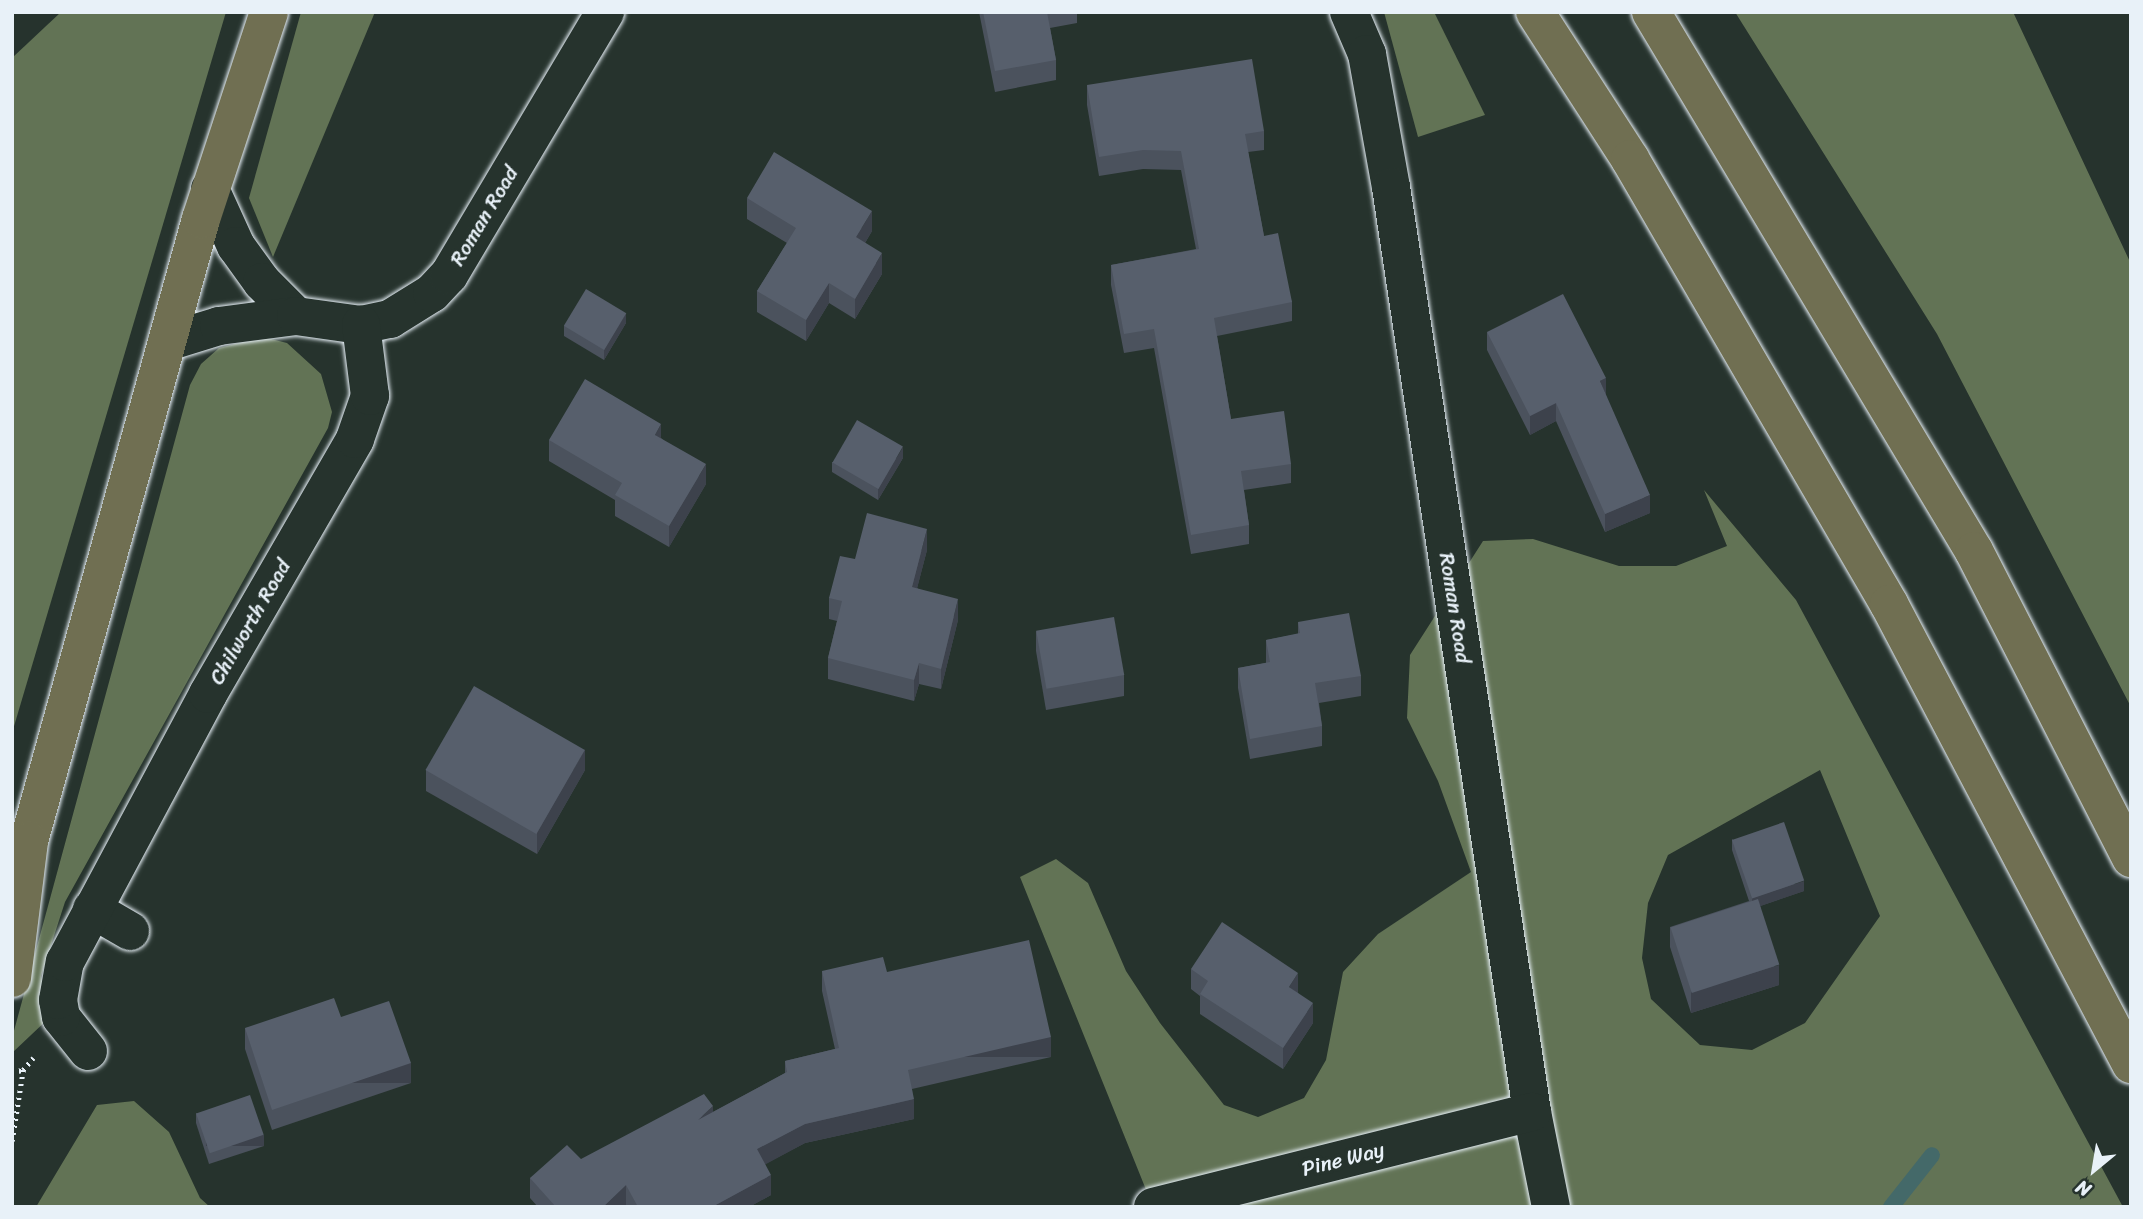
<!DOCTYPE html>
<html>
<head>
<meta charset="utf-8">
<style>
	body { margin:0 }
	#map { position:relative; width:2143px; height:1219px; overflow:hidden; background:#26332d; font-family:Sriracha,sans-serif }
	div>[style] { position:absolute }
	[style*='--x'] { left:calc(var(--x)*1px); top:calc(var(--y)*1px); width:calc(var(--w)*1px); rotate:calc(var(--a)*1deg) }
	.green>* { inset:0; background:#627355 }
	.stream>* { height:16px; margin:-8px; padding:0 8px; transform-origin:8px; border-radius:8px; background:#446969 }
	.path>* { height:4.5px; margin-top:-2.25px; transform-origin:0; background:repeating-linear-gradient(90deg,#e8f1f8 0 2px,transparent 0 7px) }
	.roads { filter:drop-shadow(0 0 2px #e8f1f8) drop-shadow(0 0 2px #e8f1f8) }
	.minor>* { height:38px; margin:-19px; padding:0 19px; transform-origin:19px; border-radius:19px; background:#26332d }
	.primary>* { height:38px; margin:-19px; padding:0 19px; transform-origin:19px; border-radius:19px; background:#706f52 }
	.motorway>* { height:38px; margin:-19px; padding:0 19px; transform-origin:19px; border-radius:19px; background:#706f52 }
	.wall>* { inset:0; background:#4b525d }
	.shaded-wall>* { inset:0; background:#3d424c; transform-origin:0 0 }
	.building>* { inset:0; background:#575f6c; transform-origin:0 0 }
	span { translate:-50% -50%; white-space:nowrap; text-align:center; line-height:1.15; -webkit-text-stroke:7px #26332d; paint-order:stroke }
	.street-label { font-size:21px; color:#e8f1f8 }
	.frame { position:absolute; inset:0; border:14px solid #e8f1f8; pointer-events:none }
	.north { position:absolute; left:2059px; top:1135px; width:70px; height:70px; -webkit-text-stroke:5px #26332d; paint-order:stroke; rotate:210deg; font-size:19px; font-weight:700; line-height:28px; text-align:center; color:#e8f1f8 }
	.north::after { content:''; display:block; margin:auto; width:24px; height:32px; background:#e8f1f8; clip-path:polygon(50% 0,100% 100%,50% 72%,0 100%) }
</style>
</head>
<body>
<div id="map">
	<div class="green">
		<div style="clip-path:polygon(61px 12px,226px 12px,12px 733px,12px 58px)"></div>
		<div style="clip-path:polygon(301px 12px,375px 12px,273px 257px,249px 198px)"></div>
		<div style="clip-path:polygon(1384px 12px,1434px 12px,1485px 115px,1418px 137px)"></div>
		<div style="clip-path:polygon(1735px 12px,2013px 12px,2131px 264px,2131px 707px,1937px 334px)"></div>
		<div style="clip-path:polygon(263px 337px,287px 343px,321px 374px,332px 412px,328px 428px,65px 902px,41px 976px,49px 1018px,12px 1053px,12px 1038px,190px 385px,201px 364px,219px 348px)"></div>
		<div style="clip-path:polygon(evenodd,1704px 490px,1796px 600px,2123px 1207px,1153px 1207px,1020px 877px,1056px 859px,1088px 883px,1126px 971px,1160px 1023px,1224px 1105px,1258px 1117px,1304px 1098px,1326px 1060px,1343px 972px,1378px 934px,1471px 872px,1438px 781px,1407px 718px,1410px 655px,1483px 541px,1533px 539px,1619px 566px,1676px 566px,1727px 546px,1704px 490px,1820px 770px,1880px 916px,1805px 1023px,1752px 1050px,1700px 1045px,1651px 999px,1642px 958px,1648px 903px,1668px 855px,1820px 770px)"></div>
		<div style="clip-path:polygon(134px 1101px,169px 1132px,200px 1198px,210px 1207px,36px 1207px,97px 1105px)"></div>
	</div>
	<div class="stream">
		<div style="--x:1891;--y:1207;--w:66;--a:-51.7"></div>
	</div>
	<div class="path">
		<div style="--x:12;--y:1072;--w:11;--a:-10"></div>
		<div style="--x:23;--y:1070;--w:16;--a:-50"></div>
		<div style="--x:12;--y:1141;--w:72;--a:-81.2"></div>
	</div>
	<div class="roads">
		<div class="minor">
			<div style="--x:1349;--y:12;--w:46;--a:66.8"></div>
			<div style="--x:1367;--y:54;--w:135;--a:79.8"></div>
			<div style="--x:1391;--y:187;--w:936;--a:81.33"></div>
			<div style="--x:1532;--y:1112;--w:97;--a:78.7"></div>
			<div style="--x:210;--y:189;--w:63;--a:65.5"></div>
			<div style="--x:236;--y:246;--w:44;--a:54.2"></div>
			<div style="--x:262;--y:282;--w:48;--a:45"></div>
			<div style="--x:167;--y:342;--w:54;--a:-17.1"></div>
			<div style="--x:219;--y:326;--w:78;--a:-7.4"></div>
			<div style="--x:296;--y:316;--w:66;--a:7.9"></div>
			<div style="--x:361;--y:325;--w:30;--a:-12"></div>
			<div style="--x:390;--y:319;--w:49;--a:-31.8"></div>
			<div style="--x:432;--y:293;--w:25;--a:-47"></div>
			<div style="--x:449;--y:275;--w:306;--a:-59.3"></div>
			<div style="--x:92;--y:909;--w:44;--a:30.1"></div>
			<div style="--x:88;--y:1051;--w:43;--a:-128.5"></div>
			<div style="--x:61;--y:1017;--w:17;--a:-100"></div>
			<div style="--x:58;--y:1000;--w:39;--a:-80"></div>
			<div style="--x:65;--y:962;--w:304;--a:-61.9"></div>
			<div style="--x:208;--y:694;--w:294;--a:-60"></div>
			<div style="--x:355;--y:439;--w:46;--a:-70.8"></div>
			<div style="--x:370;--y:396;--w:72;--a:-97.2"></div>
			<div style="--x:1153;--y:1207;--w:391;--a:-14.1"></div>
		</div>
		<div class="primary">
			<div style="--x:12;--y:868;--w:32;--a:-58"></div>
			<div style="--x:29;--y:841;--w:645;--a:-74.54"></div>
			<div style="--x:201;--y:219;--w:218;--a:-71.8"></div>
			<div style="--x:12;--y:978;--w:138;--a:-82.9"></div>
		</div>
		<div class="motorway">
			<div style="--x:1535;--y:12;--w:175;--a:57.1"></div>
			<div style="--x:1630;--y:159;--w:515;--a:59.8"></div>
			<div style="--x:1889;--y:604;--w:520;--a:62.25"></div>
			<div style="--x:1651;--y:12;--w:628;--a:59.07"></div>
			<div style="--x:1974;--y:551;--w:345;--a:62.9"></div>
		</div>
	</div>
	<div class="wall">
		<div style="clip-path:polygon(979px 12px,1077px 12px,1077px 23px,1050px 28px,1056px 60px,1056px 80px,995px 92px)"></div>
		<div style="clip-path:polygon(1087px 85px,1264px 131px,1264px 150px,1248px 152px,1264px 236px,1292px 302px,1292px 321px,1217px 336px,1231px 419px,1291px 464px,1291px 483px,1244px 490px,1249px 525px,1249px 544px,1191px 554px,1154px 348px,1124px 353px,1111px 285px,1111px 265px,1196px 249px,1181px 170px,1143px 169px,1099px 176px,1087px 105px)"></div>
		<div style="clip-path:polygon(747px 198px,872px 231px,865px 243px,882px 274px,855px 319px,829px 303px,806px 341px,757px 312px,757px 291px,787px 243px,747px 219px)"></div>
		<div style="clip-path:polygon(626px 323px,604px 360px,564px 336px,564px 326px)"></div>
		<div style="clip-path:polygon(1487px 332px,1606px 396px,1650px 513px,1605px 532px,1556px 421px,1530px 435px,1487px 350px)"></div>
		<div style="clip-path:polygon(661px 438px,706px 484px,669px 547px,615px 516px,615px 500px,549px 461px,549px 440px)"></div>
		<div style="clip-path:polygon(903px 458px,878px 500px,832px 472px,832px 462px)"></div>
		<div style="clip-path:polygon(927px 550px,917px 588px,958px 620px,941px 689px,919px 684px,914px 701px,828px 679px,828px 658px,837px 621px,829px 619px,829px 598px,855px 559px)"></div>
		<div style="clip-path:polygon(1298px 622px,1361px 676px,1361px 696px,1319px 703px,1322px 726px,1322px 746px,1250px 759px,1238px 688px,1238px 668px,1266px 663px,1266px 640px,1298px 634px)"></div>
		<div style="clip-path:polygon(1036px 631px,1124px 675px,1124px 696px,1046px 710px,1036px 651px)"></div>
		<div style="clip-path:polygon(426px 770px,585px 770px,537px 854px,426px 791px)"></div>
		<div style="clip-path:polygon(1732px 839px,1804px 891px,1760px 906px,1779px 985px,1691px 1013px,1670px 947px,1670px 927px,1749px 901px,1732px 850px)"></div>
		<div style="clip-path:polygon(1191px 969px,1298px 993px,1313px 1023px,1283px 1069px,1200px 1014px,1200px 996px,1191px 989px)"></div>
		<div style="clip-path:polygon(822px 971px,887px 972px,1051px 1057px,912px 1089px,914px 1119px,805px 1143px,765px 1164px,771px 1195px,749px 1207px,627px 1207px,626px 1205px,624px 1207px,538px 1207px,530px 1198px,530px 1178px,713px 1112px,785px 1073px,785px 1061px,835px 1049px,822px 991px)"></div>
		<div style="clip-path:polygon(341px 1017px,411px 1083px,272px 1130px,245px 1049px,245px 1028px)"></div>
		<div style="clip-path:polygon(196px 1113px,264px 1146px,209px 1164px,196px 1123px)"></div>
	</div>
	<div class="shaded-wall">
		<div style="clip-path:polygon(872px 211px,872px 231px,856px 258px,856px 237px)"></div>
		<div style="clip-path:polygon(882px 253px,882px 274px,855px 319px,855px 299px)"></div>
		<div style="clip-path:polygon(829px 283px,829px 303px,806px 341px,806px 320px)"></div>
		<div style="clip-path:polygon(626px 313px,626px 323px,604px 360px,604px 350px)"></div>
		<div style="clip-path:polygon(1606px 378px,1606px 396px,1600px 381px)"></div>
		<div style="clip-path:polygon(1556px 403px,1556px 421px,1530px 435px,1530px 416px)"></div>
		<div style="clip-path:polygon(661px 424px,661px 444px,655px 435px)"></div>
		<div style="clip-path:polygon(903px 447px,903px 458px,878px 500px,878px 489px)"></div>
		<div style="clip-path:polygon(706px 464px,706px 484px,669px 547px,669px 526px)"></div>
		<div style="clip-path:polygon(1650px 495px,1650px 513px,1605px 532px,1605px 514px)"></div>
		<div style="clip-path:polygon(927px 529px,927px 550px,912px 608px,912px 587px)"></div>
		<div style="clip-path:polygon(958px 599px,958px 620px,941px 689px,941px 669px)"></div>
		<div style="clip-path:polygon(919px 663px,919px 684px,914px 701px,914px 680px)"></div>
		<div style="clip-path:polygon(585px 749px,585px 770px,537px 854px,537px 833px)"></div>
		<div style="clip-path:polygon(1804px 881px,1804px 891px,1752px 909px,1752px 898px)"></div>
		<div style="clip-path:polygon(1779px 965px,1779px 985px,1691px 1013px,1691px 992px)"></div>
		<div style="clip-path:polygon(1298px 973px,1298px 994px,1289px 987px)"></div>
		<div style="clip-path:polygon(1313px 1003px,1313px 1023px,1283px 1069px,1283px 1048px)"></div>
		<div style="left:1051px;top:1037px;width:20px;height:147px;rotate:90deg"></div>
		<div style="left:411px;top:1063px;width:20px;height:147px;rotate:90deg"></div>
		<div style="clip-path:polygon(914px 1099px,914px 1119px,805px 1143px,757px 1169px,757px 1149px,805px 1124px)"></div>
		<div style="clip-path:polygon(713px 1106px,713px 1126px,698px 1120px)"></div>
		<div style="left:264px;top:1135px;width:11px;height:58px;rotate:90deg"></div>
		<div style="clip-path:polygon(771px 1175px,771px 1195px,749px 1207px,712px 1207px)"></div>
		<div style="clip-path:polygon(626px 1185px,626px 1205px,624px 1207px,603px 1207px)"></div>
	</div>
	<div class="building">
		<div style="clip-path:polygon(983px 12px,1047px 12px,1056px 60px,995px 71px)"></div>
		<div style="clip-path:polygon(1252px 59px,1264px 131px,1245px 134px,1264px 236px,1278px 233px,1292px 302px,1214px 318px,1231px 419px,1284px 411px,1291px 464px,1241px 471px,1249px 525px,1191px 535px,1154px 329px,1124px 334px,1111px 265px,1199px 249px,1181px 151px,1143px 150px,1099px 157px,1087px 85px)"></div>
		<div style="clip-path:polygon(774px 152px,872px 211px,856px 237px,882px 253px,855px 299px,829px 283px,806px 320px,757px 291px,796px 228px,747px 198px)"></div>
		<div style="left:586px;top:289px;width:47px;height:43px;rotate:31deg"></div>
		<div style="clip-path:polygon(1563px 294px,1606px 378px,1600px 381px,1650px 495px,1605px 514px,1556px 403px,1530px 416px,1487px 332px)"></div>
		<div style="clip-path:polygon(585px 379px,661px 424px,655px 435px,706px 464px,669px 526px,615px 495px,622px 483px,549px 440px)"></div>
		<div style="left:857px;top:420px;width:53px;height:49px;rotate:30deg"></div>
		<div style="clip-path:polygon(867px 513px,927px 529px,912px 587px,958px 599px,941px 669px,919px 663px,914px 680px,828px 658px,842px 601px,829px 598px,840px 556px,855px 559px)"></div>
		<div style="clip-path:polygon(1349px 613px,1361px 676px,1315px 683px,1322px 726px,1250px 739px,1238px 668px,1270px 662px,1266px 640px,1300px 633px,1298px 622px)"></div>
		<div style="left:1114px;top:617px;width:59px;height:79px;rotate:80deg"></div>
		<div style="left:474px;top:686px;width:128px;height:97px;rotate:30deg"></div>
		<div style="left:1784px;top:822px;width:62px;height:55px;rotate:71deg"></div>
		<div style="left:1758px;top:899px;width:69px;height:92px;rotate:72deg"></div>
		<div style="clip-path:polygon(1222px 922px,1298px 973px,1289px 987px,1313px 1003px,1283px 1048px,1200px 994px,1208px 981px,1191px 969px)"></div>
		<div style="clip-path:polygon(1029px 940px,1051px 1037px,908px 1070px,914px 1099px,805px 1124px,757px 1149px,771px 1175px,712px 1207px,638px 1207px,626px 1185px,603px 1207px,556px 1207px,530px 1178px,567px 1145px,581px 1159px,704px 1094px,713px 1106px,698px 1120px,787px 1072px,785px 1061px,839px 1048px,822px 971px,883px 957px,887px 972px)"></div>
		<div style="clip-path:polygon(334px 998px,341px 1017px,389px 1001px,411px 1063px,272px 1110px,245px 1028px)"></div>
		<div style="left:250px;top:1095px;width:42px;height:57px;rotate:71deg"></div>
	</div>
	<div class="street-label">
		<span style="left:484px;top:216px;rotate:-59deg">Roman Road</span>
		<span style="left:1455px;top:608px;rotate:81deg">Roman Road</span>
		<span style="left:250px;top:622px;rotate:-60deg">Chilworth Road</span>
		<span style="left:1343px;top:1159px;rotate:-14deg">Pine Way</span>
	</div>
	<div class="frame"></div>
	<div class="north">N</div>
</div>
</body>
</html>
